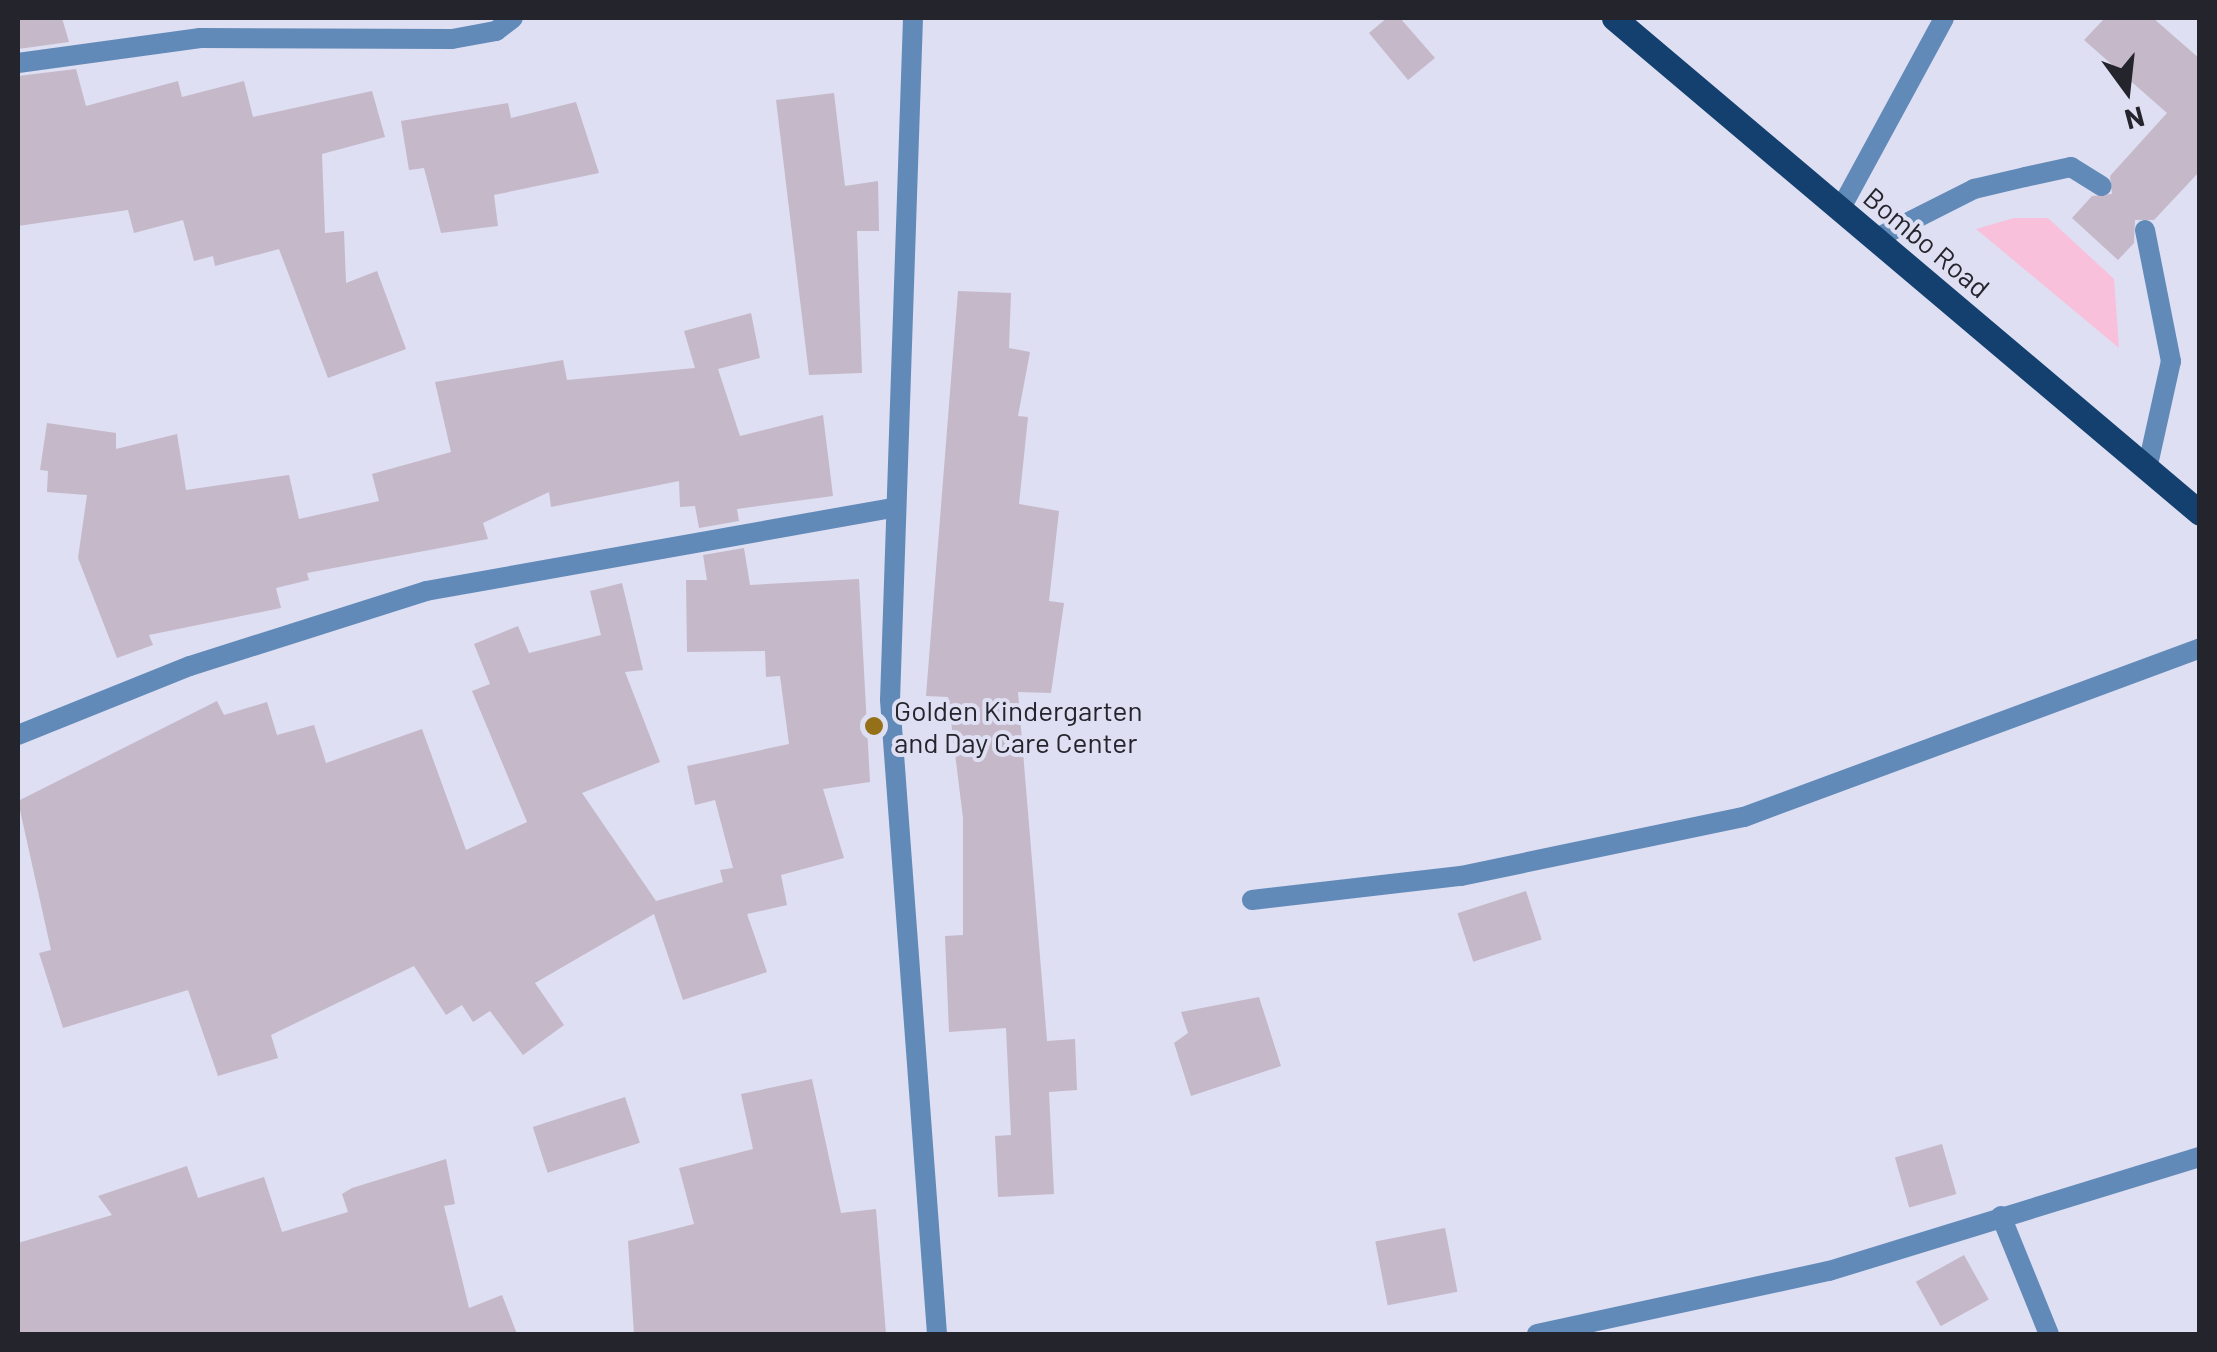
<!DOCTYPE html>
<html>
<head>
<meta charset="utf-8">
<style>
	body { margin:0 }
	#map { position:relative; width:2217px; height:1352px; overflow:hidden; background:#dedff2; font-family:Barlow,sans-serif }
	div>[style] { position:absolute }
	[style*='--x'] { left:calc(var(--x)*1px); top:calc(var(--y)*1px); width:calc(var(--w)*1px); rotate:calc(var(--a)*1deg) }
	.green>* { inset:0; background:#f9c0db }
	.building>* { inset:0; background:#c5b8c9; transform-origin:0 0 }
	.service>* { height:20px; margin:-10px; padding:0 10px; transform-origin:10px; border-radius:10px; background:#628ab8 }
	.minor>* { height:20px; margin:-10px; padding:0 10px; transform-origin:10px; border-radius:10px; background:#628ab8 }
	.tertiary>* { height:20px; margin:-10px; padding:0 10px; transform-origin:10px; border-radius:10px; background:#628ab8 }
	.primary>* { height:25px; margin:-12.5px; padding:0 12.5px; transform-origin:12.5px; border-radius:12.5px; background:#13406f }
	.dots>* { width:28px; height:28px; translate:-50% -50%; box-sizing:border-box; border:5px solid #dedff2; border-radius:50% }
	span { translate:-50% -50%; white-space:nowrap; text-align:center; line-height:1.15; -webkit-text-stroke:8px #dedff2; paint-order:stroke }
	.street-label { font-size:28px; color:#24242c }
	.poi-label { font-size:28px; color:#24242c }
	.left { translate:0 -50%; text-align:left }
	.frame { position:absolute; inset:0; border:20px solid #24242c; pointer-events:none }
	.north { position:absolute; left:2077px; top:40px; width:100px; height:100px; -webkit-text-stroke:8px #dedff2; paint-order:stroke; rotate:165deg; font-size:28px; font-weight:700; line-height:40px; text-align:center; color:#24242c }
	.north::after { content:''; display:block; margin:auto; width:35px; height:45px; background:#24242c; clip-path:polygon(50% 0,100% 100%,50% 72%,0 100%) }
</style>
</head>
<body>
<div id="map">
	<div class="green">
		<div style="clip-path:polygon(2014px 218px,2048px 218px,2114px 279px,2119px 348px,1976px 229px)"></div>
	</div>
	<div class="building">
		<div style="clip-path:polygon(18px 18px,62px 18px,69px 42px,18px 49px)"></div>
		<div style="clip-path:polygon(1387px 18px,1400px 18px,1435px 58px,1408px 80px,1369px 33px)"></div>
		<div style="clip-path:polygon(2105px 18px,2153px 18px,2200px 59px,2200px 171px,2154px 220px,2135px 220px,2134px 243px,2118px 260px,2072px 218px,2092px 196px,2112px 194px,2110px 176px,2167px 113px,2084px 40px)"></div>
		<div style="clip-path:polygon(76px 69px,86px 106px,178px 81px,182px 97px,244px 81px,253px 117px,372px 91px,385px 137px,322px 154px,325px 233px,344px 231px,346px 283px,377px 271px,406px 349px,328px 378px,279px 249px,215px 266px,213px 256px,194px 261px,183px 220px,134px 233px,128px 210px,18px 226px,18px 76px)"></div>
		<div style="clip-path:polygon(834px 93px,845px 186px,878px 181px,879px 231px,857px 231px,862px 373px,809px 375px,776px 100px)"></div>
		<div style="clip-path:polygon(576px 102px,599px 173px,494px 195px,498px 226px,441px 233px,424px 168px,409px 170px,401px 121px,508px 103px,511px 118px)"></div>
		<div style="clip-path:polygon(958px 291px,1011px 293px,1009px 348px,1030px 352px,1018px 416px,1028px 417px,1019px 504px,1059px 511px,1049px 601px,1064px 603px,1051px 693px,1018px 692px,1047px 1041px,1075px 1039px,1077px 1090px,1049px 1092px,1054px 1194px,998px 1197px,995px 1136px,1011px 1135px,1006px 1028px,949px 1032px,945px 936px,963px 935px,963px 818px,948px 697px,926px 696px)"></div>
		<div style="clip-path:polygon(751px 313px,760px 358px,718px 369px,740px 436px,823px 415px,833px 496px,737px 509px,739px 521px,699px 528px,695px 506px,680px 507px,679px 481px,551px 507px,549px 492px,483px 523px,488px 539px,307px 573px,309px 580px,276px 588px,281px 608px,149px 635px,153px 645px,117px 658px,78px 558px,87px 495px,47px 492px,48px 471px,40px 470px,47px 423px,116px 433px,116px 449px,177px 434px,186px 490px,289px 475px,299px 519px,379px 501px,372px 474px,451px 452px,435px 382px,563px 360px,567px 380px,695px 368px,684px 331px)"></div>
		<div style="clip-path:polygon(744px 548px,750px 585px,859px 579px,870px 782px,823px 789px,844px 858px,781px 875px,787px 905px,747px 914px,767px 972px,683px 1000px,654px 914px,535px 983px,564px 1025px,523px 1055px,490px 1011px,473px 1022px,462px 1005px,446px 1015px,414px 966px,271px 1035px,278px 1058px,218px 1076px,188px 990px,63px 1028px,39px 953px,51px 950px,18px 801px,217px 701px,224px 715px,267px 702px,277px 735px,314px 725px,326px 763px,422px 729px,466px 850px,527px 822px,472px 691px,490px 684px,474px 644px,518px 626px,529px 653px,601px 635px,590px 591px,622px 583px,643px 670px,625px 672px,660px 762px,582px 793px,656px 901px,723px 882px,720px 870px,733px 868px,715px 800px,695px 805px,687px 766px,789px 744px,780px 676px,766px 677px,765px 651px,687px 652px,686px 580px,707px 580px,703px 555px)"></div>
		<div style="left:1526px;top:891px;width:51px;height:72px;rotate:72deg"></div>
		<div style="clip-path:polygon(1259px 997px,1281px 1066px,1191px 1096px,1174px 1043px,1188px 1033px,1181px 1012px)"></div>
		<div style="clip-path:polygon(812px 1079px,841px 1213px,876px 1209px,886px 1334px,634px 1334px,628px 1241px,694px 1224px,679px 1168px,753px 1149px,741px 1094px)"></div>
		<div style="left:625px;top:1097px;width:48px;height:97px;rotate:72deg"></div>
		<div style="left:1942px;top:1144px;width:52px;height:49px;rotate:74deg"></div>
		<div style="clip-path:polygon(446px 1159px,455px 1204px,444px 1206px,469px 1308px,502px 1295px,517px 1334px,18px 1334px,18px 1243px,112px 1215px,98px 1196px,187px 1166px,198px 1198px,264px 1177px,282px 1232px,348px 1212px,342px 1194px,352px 1188px)"></div>
		<div style="left:1445px;top:1228px;width:65px;height:71px;rotate:79deg"></div>
		<div style="left:1964px;top:1255px;width:51px;height:55px;rotate:61deg"></div>
	</div>
	<div class="service">
		<div style="--x:2145;--y:230;--w:134;--a:78.8"></div>
		<div style="--x:2171;--y:361;--w:111;--a:102.5"></div>
		<div style="--x:1877;--y:238;--w:109;--a:-26.8"></div>
		<div style="--x:1974;--y:189;--w:52;--a:-13.2"></div>
		<div style="--x:2025;--y:177;--w:47;--a:-12.3"></div>
		<div style="--x:2071;--y:167;--w:36;--a:32"></div>
	</div>
	<div class="minor">
		<div style="--x:18;--y:63;--w:184;--a:-7.8"></div>
		<div style="--x:200;--y:38;--w:252;--a:0.2"></div>
		<div style="--x:452;--y:39;--w:45;--a:-10.3"></div>
		<div style="--x:496;--y:31;--w:21;--a:-37"></div>
		<div style="--x:1841;--y:208;--w:216;--a:-61.5"></div>
		<div style="--x:18;--y:735;--w:185;--a:-21.9"></div>
		<div style="--x:190;--y:666;--w:248;--a:-17.6"></div>
		<div style="--x:426;--y:591;--w:472;--a:-10.1"></div>
		<div style="--x:1252;--y:900;--w:210;--a:-6.6"></div>
		<div style="--x:1461;--y:876;--w:289;--a:-11.8"></div>
		<div style="--x:1744;--y:817;--w:486;--a:-20.3"></div>
		<div style="--x:2001;--y:1216;--w:127;--a:67.9"></div>
		<div style="--x:1537;--y:1334;--w:299;--a:-12.2"></div>
		<div style="--x:1829;--y:1271;--w:388;--a:-17.1"></div>
	</div>
	<div class="tertiary">
		<div style="--x:913;--y:18;--w:682;--a:91.93"></div>
		<div style="--x:890;--y:700;--w:636;--a:85.76"></div>
	</div>
	<div class="primary">
		<div style="--x:1614;--y:18;--w:767;--a:40.19"></div>
	</div>
	<div class="dots">
		<div style="left:874px;top:726px;background:#947119"></div>
	</div>
	<div class="street-label">
		<span style="left:1927px;top:242px;rotate:40deg">Bombo Road</span>
	</div>
	<div class="poi-label">
		<span class="left" style="left:894px;top:726px">Golden Kindergarten<br>and Day Care Center</span>
	</div>
	<div class="frame"></div>
	<div class="north">N</div>
</div>
</body>
</html>
